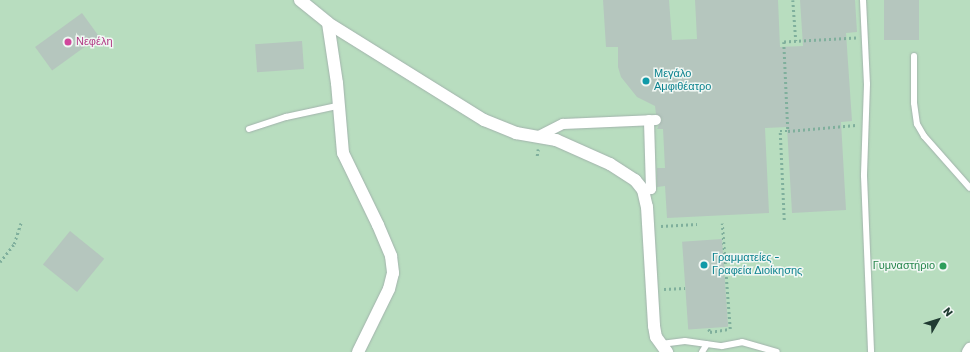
<!DOCTYPE html>
<html>
<head>
<meta charset="utf-8">
<style>
	body { margin:0 }
	#map { position:relative; width:970px; height:352px; overflow:hidden; background:#dfebe5; font-family:Rubik,sans-serif }
	div>[style] { position:absolute }
	[style*='--x'] { left:calc(var(--x)*1px); top:calc(var(--y)*1px); width:calc(var(--w)*1px); rotate:calc(var(--a)*1deg) }
	.green>* { inset:0; background:#b8ddbf; transform-origin:0 0 }
	.building>* { inset:0; background:#b5c6be; transform-origin:0 0 }
	.path>* { height:2.5px; margin-top:-1.25px; transform-origin:0; background:repeating-linear-gradient(90deg,#7faf9c 0 2px,transparent 0 5px) }
	.roads { filter:drop-shadow(0 0 1px #a2b3ac) drop-shadow(0 0 1px #a2b3ac) }
	.service>* { height:6px; margin:-3px; padding:0 3px; transform-origin:3px; border-radius:3px; background:#fff }
	.pedestrian>* { height:10px; margin:-5px; padding:0 5px; transform-origin:5px; border-radius:5px; background:#fff }
	.minor>* { height:12px; margin:-6px; padding:0 6px; transform-origin:6px; border-radius:6px; background:#fff }
	.dots>* { width:11px; height:11px; translate:-50% -50%; box-sizing:border-box; border:2px solid #f0f7f3; border-radius:50% }
	span { translate:-50% -50%; white-space:nowrap; text-align:center; line-height:1.15; -webkit-text-stroke:3px #f0f7f3; paint-order:stroke }
	.hotel-label { font-size:11px; color:#b23c85 }
	.left { translate:0 -50%; text-align:left }
	.culture-label { font-size:11px; color:#0d838f }
	.leisure-label { font-size:11px; color:#27864d }
	.right { translate:-100% -50%; text-align:right }
	.north { position:absolute; left:918px; top:300px; width:40px; height:40px; -webkit-text-stroke:3px #f0f7f3; paint-order:stroke; rotate:51deg; font-size:11px; font-weight:700; line-height:16px; text-align:center; color:#203b32 }
	.north::after { content:''; display:block; margin:auto; width:14px; height:18px; background:#203b32; clip-path:polygon(50% 0,100% 100%,50% 72%,0 100%) }
</style>
</head>
<body>
<div id="map">
	<div class="green">
		<div style="left:0;top:0;width:970px;height:352px"></div>
	</div>
	<div class="building">
		<div style="clip-path:polygon(603px 0,669px 0,672px 40px,697px 39px,695px 0,778px 0,780px 47px,803px 46px,800px 0,855px 0,857px 32px,846px 33px,852px 121px,841px 122px,846px 210px,792px 213px,787px 127px,765px 128px,769px 213px,667px 218px,665px 186px,657px 187px,657px 168px,665px 168px,663px 129px,657px 129px,662px 119px,656px 114px,655px 106px,637px 97px,621px 77px,618px 67px,618px 47px,606px 47px)"></div>
		<div style="left:884px;top:0;width:35px;height:40px"></div>
		<div style="left:82px;top:13px;width:29px;height:58px;rotate:54deg"></div>
		<div style="left:302px;top:41px;width:28px;height:47px;rotate:86deg"></div>
		<div style="left:70px;top:231px;width:44px;height:43px;rotate:39deg"></div>
		<div style="left:722px;top:239px;width:88px;height:40px;rotate:86deg"></div>
	</div>
	<div class="path">
		<div style="--x:793;--y:0;--w:41;--a:85.8"></div>
		<div style="--x:856;--y:38;--w:72;--a:176.8"></div>
		<div style="--x:784;--y:42;--w:89;--a:87.4"></div>
		<div style="--x:788;--y:131;--w:68;--a:-5"></div>
		<div style="--x:537;--y:156;--w:7;--a:-82"></div>
		<div style="--x:784;--y:220;--w:89;--a:-92.6"></div>
		<div style="--x:780;--y:131;--w:8;--a:0"></div>
		<div style="--x:661;--y:226;--w:36;--a:-3"></div>
		<div style="--x:0;--y:262;--w:23;--a:-52"></div>
		<div style="--x:14;--y:244;--w:22;--a:-72"></div>
		<div style="--x:664;--y:289;--w:21;--a:-3"></div>
		<div style="--x:709;--y:329;--w:3;--a:72"></div>
		<div style="--x:710;--y:332;--w:20;--a:-9"></div>
		<div style="--x:730;--y:329;--w:106;--a:-94.3"></div>
	</div>
	<div class="roads">
		<div class="service">
			<div style="--x:863;--y:0;--w:84;--a:87.3"></div>
			<div style="--x:867;--y:84;--w:92;--a:91.9"></div>
			<div style="--x:864;--y:176;--w:176;--a:87.7"></div>
			<div style="--x:914;--y:56;--w:47;--a:90"></div>
			<div style="--x:914;--y:103;--w:21;--a:82"></div>
			<div style="--x:917;--y:124;--w:14;--a:60"></div>
			<div style="--x:924;--y:136;--w:69;--a:48.5"></div>
			<div style="--x:249;--y:129;--w:39;--a:-18"></div>
			<div style="--x:286;--y:117;--w:52;--a:-12.2"></div>
			<div style="--x:661;--y:344;--w:24;--a:-7"></div>
			<div style="--x:685;--y:341;--w:37;--a:8"></div>
			<div style="--x:722;--y:346;--w:20;--a:-11"></div>
			<div style="--x:742;--y:342;--w:36;--a:16"></div>
			<div style="--x:702;--y:352;--w:9;--a:-58"></div>
		</div>
		<div class="pedestrian">
			<div style="--x:539;--y:136;--w:27;--a:-27"></div>
			<div style="--x:563;--y:124;--w:93;--a:-2.5"></div>
			<div style="--x:643;--y:190;--w:8;--a:-7"></div>
			<div style="--x:651;--y:189;--w:69;--a:-91.7"></div>
		</div>
		<div class="minor">
			<div style="--x:300;--y:0;--w:36;--a:39"></div>
			<div style="--x:328;--y:23;--w:184;--a:31.9"></div>
			<div style="--x:484;--y:120;--w:35;--a:22"></div>
			<div style="--x:516;--y:133;--w:41;--a:9.9"></div>
			<div style="--x:556;--y:140;--w:59;--a:24"></div>
			<div style="--x:610;--y:164;--w:30;--a:33"></div>
			<div style="--x:635;--y:180;--w:13;--a:51"></div>
			<div style="--x:643;--y:190;--w:17;--a:77"></div>
			<div style="--x:647;--y:207;--w:119;--a:86.6"></div>
			<div style="--x:654;--y:326;--w:11;--a:80"></div>
			<div style="--x:656;--y:337;--w:19;--a:54"></div>
			<div style="--x:328;--y:23;--w:61;--a:81.5"></div>
			<div style="--x:337;--y:83;--w:70;--a:85.1"></div>
			<div style="--x:343;--y:153;--w:80;--a:64.1"></div>
			<div style="--x:378;--y:225;--w:34;--a:67"></div>
			<div style="--x:391;--y:256;--w:17;--a:83"></div>
			<div style="--x:393;--y:273;--w:16;--a:104"></div>
			<div style="--x:389;--y:289;--w:70;--a:116.2"></div>
			<div style="--x:968;--y:352;--w:4;--a:-56"></div>
		</div>
	</div>
	<div class="dots">
		<div style="left:68px;top:42px;background:#d1479c"></div>
		<div style="left:646px;top:81px;background:#0f9aa8"></div>
		<div style="left:704px;top:265px;background:#0f9aa8"></div>
		<div style="left:943px;top:266px;background:#2e9e5b"></div>
	</div>
	<div class="hotel-label">
		<span class="left" style="left:76px;top:42px">Νεφέλη</span>
	</div>
	<div class="culture-label">
		<span class="left" style="left:654px;top:81px">Μεγάλο<br>Αμφιθέατρο</span>
		<span class="left" style="left:712px;top:265px">Γραμματείες -<br>Γραφεία Διοίκησης</span>
	</div>
	<div class="leisure-label">
		<span class="right" style="left:935px;top:266px">Γυμναστήριο</span>
	</div>
	<div class="north">N</div>
</div>
</body>
</html>
